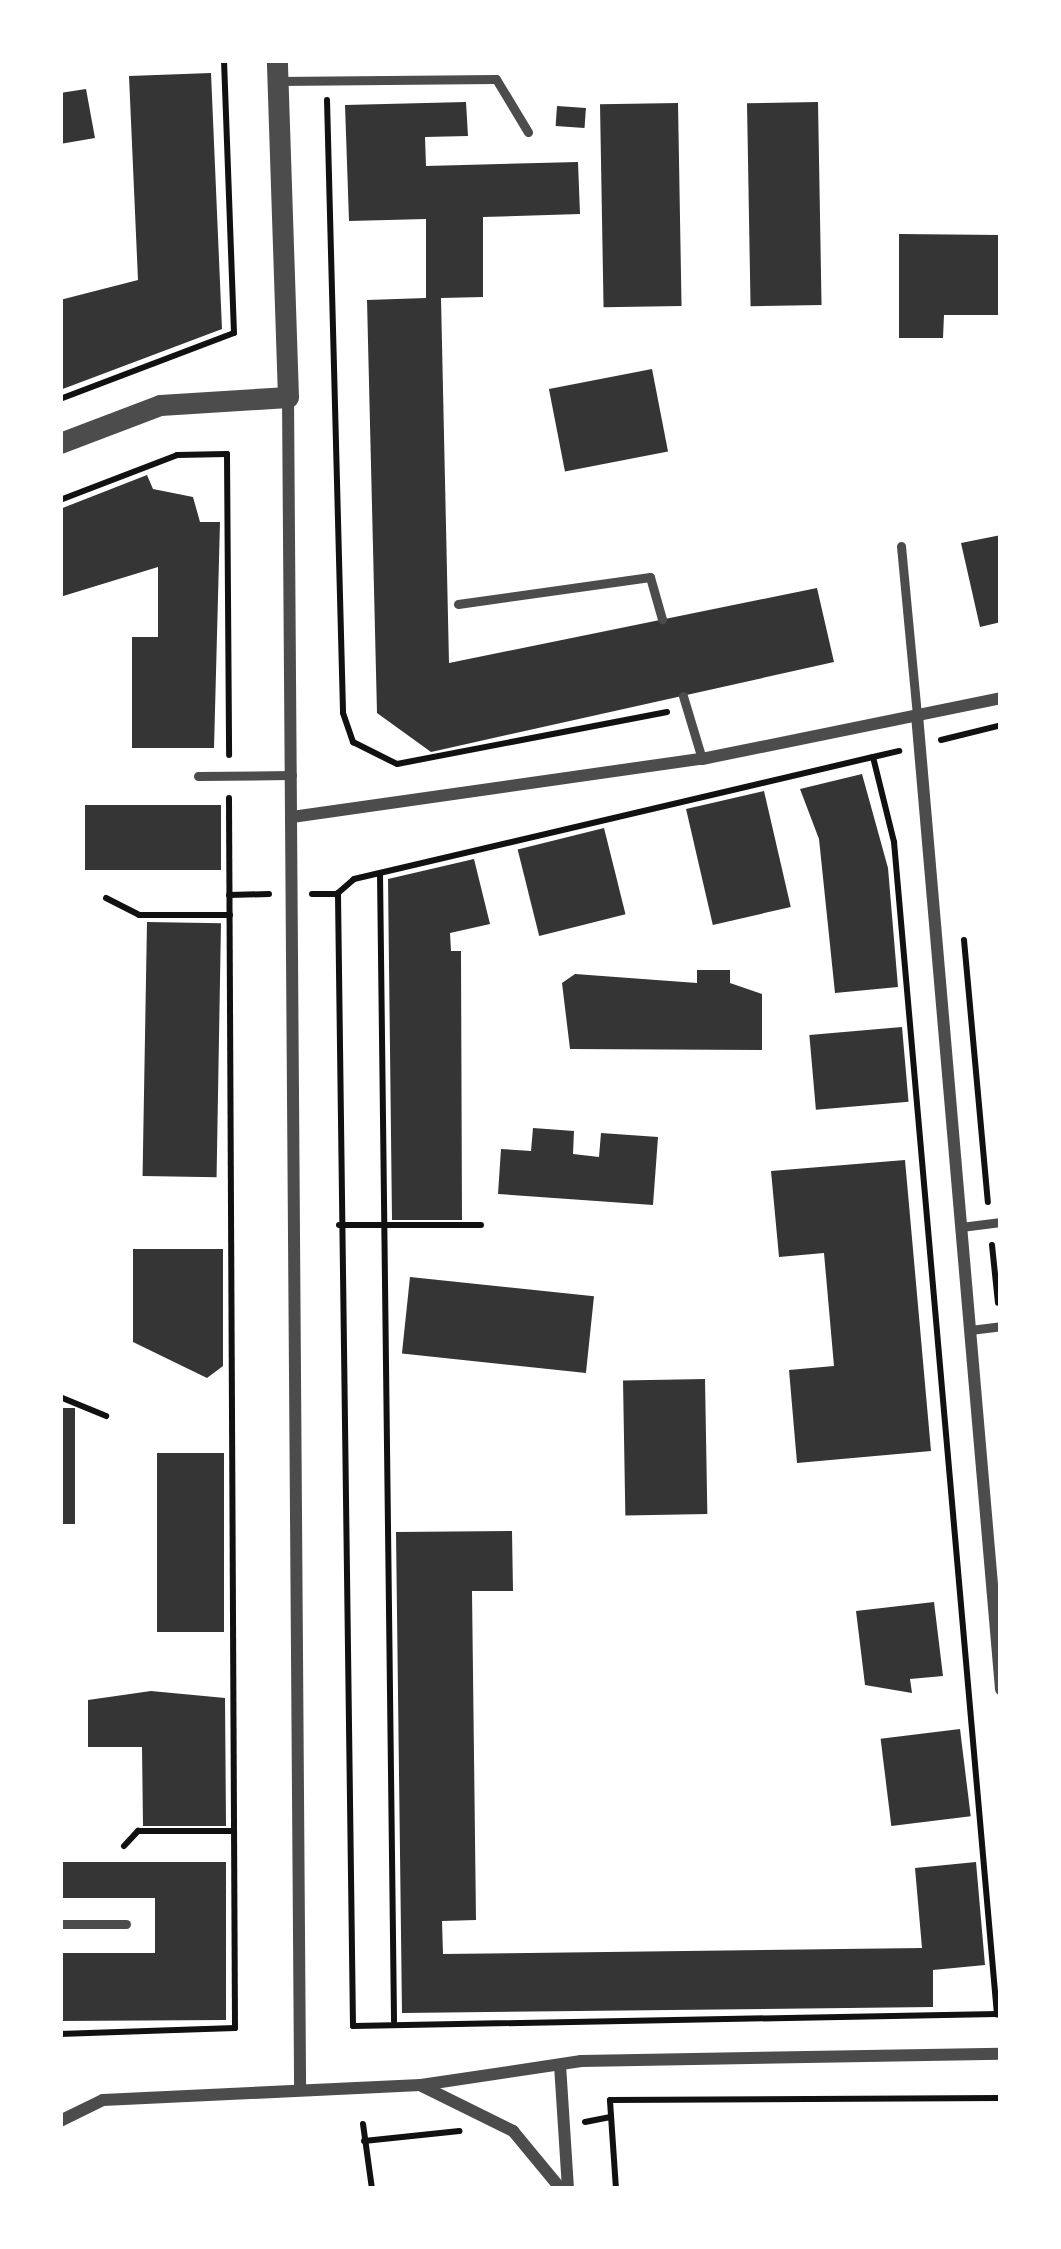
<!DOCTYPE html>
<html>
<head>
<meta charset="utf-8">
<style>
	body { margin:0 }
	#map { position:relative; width:1061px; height:2249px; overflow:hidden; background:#fff; font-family:"Source Sans 3",sans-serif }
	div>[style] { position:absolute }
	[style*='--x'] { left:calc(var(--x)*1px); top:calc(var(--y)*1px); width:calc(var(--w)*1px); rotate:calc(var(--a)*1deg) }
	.building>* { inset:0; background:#353535; transform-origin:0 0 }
	.path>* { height:6px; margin:-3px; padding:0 3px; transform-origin:3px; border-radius:3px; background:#111 }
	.service>* { height:9px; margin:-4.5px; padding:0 4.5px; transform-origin:4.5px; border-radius:4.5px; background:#4c4c4c }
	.minor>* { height:12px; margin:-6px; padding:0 6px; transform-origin:6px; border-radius:6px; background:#4c4c4c }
	.tertiary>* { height:21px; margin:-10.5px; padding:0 10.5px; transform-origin:10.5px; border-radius:10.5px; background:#4c4c4c }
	span { translate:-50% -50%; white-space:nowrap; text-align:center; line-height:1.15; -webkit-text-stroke:12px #fff; paint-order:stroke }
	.frame { position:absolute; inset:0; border:63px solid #fff; pointer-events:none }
</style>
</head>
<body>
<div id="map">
	<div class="building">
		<div style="clip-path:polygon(211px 73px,222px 329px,60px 390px,60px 300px,138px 280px,129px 76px)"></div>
		<div style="clip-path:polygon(86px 89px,95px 138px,60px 144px,60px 93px)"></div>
		<div style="clip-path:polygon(466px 102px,468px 136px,425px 137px,426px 166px,578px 162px,580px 214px,483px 217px,483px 297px,441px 298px,449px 663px,817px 588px,834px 662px,431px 752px,377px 713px,367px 300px,426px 298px,426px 219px,349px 221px,345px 105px)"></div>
		<div style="left:818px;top:102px;width:203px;height:71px;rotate:89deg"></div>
		<div style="left:678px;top:103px;width:203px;height:78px;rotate:89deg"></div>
		<div style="left:557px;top:106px;width:29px;height:20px;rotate:4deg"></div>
		<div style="clip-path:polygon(899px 234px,1001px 235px,1001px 315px,944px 315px,943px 338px,899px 338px)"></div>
		<div style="left:652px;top:369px;width:84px;height:105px;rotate:79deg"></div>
		<div style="clip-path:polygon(147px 475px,153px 489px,193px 497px,200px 522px,220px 522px,214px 748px,132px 748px,132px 637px,158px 637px,158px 567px,60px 597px,60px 509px)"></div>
		<div style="clip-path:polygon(1001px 535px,1001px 622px,980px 627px,961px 543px)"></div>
		<div style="clip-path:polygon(862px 774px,888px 868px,898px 987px,835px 993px,819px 839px,800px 789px)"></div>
		<div style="left:764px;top:791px;width:119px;height:80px;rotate:77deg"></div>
		<div style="left:221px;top:805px;width:65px;height:136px;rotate:90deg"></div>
		<div style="left:604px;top:828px;width:89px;height:89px;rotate:76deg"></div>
		<div style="clip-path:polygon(474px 859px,490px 924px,450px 933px,451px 951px,461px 951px,462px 1220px,392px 1220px,388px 879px)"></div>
		<div style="left:147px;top:922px;width:74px;height:254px;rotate:1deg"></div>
		<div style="clip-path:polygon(697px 970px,730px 970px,730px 983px,762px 994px,762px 1050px,570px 1049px,562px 983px,575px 974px,697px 983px)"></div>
		<div style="left:902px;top:1027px;width:75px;height:93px;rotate:85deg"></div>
		<div style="clip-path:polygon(533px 1128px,574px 1131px,573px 1154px,599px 1157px,601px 1133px,658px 1137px,653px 1205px,498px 1194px,501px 1149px,531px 1151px)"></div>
		<div style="clip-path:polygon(905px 1160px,931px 1451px,797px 1463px,789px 1370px,834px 1366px,824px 1253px,779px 1257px,771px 1171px)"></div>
		<div style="clip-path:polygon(133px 1249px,223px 1249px,223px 1366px,207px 1378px,133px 1342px)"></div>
		<div style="left:410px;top:1277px;width:185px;height:77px;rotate:6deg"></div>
		<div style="left:705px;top:1379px;width:135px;height:82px;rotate:89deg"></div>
		<div style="left:60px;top:1408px;width:15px;height:116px"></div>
		<div style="left:157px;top:1453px;width:67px;height:179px"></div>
		<div style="clip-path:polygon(512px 1531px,513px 1591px,472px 1591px,476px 1920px,442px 1921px,443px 1954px,922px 1948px,915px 1868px,976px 1862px,985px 1965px,933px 1970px,933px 2007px,402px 2013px,396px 1532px)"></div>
		<div style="clip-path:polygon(934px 1602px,943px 1676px,910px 1679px,912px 1693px,865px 1685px,856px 1611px)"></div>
		<div style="clip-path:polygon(151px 1691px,225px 1698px,226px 1826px,143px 1826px,142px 1747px,88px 1747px,88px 1700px)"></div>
		<div style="left:960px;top:1729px;width:88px;height:80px;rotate:83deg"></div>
		<div style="clip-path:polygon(60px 1862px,226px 1862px,226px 2020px,60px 2021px,60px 1953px,155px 1953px,155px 1898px,60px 1898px)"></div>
	</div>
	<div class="path">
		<div style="--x:327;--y:100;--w:613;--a:88.5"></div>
		<div style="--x:343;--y:713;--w:31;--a:71"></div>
		<div style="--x:353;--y:742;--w:49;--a:26.6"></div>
		<div style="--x:397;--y:764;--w:275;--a:-10.9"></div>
		<div style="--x:60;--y:399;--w:186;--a:-20.8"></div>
		<div style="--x:234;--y:333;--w:273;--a:-92.1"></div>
		<div style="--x:60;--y:500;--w:125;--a:-21"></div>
		<div style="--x:177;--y:455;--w:50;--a:-1.1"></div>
		<div style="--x:227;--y:454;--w:301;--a:89.6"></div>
		<div style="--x:941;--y:740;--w:59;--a:-13.8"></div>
		<div style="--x:873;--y:757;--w:88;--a:76.1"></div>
		<div style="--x:894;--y:842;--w:1177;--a:84.98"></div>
		<div style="--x:997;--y:2014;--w:644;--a:178.93"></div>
		<div style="--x:353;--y:2026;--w:1133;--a:-90.76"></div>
		<div style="--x:338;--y:893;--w:21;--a:-41"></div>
		<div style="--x:354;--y:879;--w:533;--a:-13.23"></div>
		<div style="--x:873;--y:757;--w:27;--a:-13"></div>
		<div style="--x:380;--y:873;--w:1148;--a:89.3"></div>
		<div style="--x:312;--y:894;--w:26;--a:0"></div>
		<div style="--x:229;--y:895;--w:40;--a:-1.4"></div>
		<div style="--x:106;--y:898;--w:37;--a:27"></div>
		<div style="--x:139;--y:915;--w:91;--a:0"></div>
		<div style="--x:964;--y:940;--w:263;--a:84.8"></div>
		<div style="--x:339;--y:1225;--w:142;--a:0"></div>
		<div style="--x:992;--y:1245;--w:58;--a:84.1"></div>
		<div style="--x:60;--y:1397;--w:50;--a:22.4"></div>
		<div style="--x:124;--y:1846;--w:21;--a:-47"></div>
		<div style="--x:138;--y:1831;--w:96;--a:0"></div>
		<div style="--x:60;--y:2034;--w:175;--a:-2"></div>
		<div style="--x:235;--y:2028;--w:1230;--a:-90.28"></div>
		<div style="--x:585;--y:2122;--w:26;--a:-11"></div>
		<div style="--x:363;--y:2124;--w:66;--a:82.1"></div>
		<div style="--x:364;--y:2141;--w:96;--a:-6"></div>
		<div style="--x:616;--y:2189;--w:89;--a:-93.9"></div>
		<div style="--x:610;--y:2100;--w:391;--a:-0.3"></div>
	</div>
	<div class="service">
		<div style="--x:278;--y:81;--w:218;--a:-0.5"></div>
		<div style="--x:496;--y:79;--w:62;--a:58.9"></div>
		<div style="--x:901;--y:546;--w:170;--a:84.6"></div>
		<div style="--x:458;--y:604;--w:194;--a:-8"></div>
		<div style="--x:650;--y:577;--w:44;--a:74.1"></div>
		<div style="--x:683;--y:696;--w:66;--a:73.2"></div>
		<div style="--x:198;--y:776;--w:94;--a:-0.6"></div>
		<div style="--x:961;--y:1227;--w:40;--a:-7.1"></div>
		<div style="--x:970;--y:1330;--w:31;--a:-7"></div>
		<div style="--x:60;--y:1924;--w:66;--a:0"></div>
	</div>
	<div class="minor">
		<div style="--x:288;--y:397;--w:1691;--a:89.59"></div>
		<div style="--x:917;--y:715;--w:978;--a:85.07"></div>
		<div style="--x:292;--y:817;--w:414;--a:-8.1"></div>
		<div style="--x:702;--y:759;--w:305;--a:-11.5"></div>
		<div style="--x:560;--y:2065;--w:124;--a:86.3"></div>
		<div style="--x:422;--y:2086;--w:102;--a:26.3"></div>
		<div style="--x:513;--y:2131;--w:75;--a:50.4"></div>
		<div style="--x:60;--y:2121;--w:48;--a:-26"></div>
		<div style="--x:103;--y:2100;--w:318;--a:-2.7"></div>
		<div style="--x:421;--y:2085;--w:162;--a:-8.5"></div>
		<div style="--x:581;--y:2061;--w:420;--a:-1"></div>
	</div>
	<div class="tertiary">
		<div style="--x:60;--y:443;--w:107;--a:-20.8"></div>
		<div style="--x:160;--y:405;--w:128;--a:-3.6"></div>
		<div style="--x:288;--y:397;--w:337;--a:-91.9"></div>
	</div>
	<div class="frame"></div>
</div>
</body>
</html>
